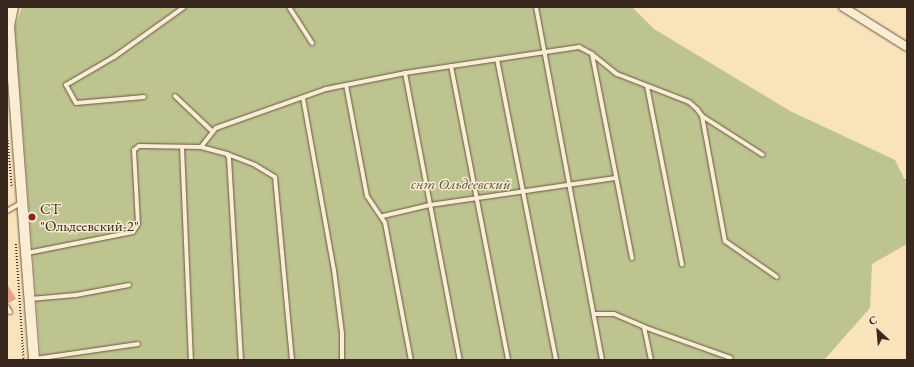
<!DOCTYPE html>
<html>
<head>
<meta charset="utf-8">
<style>
	body { margin:0 }
	#map { position:relative; width:914px; height:367px; overflow:hidden; background:#f8e3bb; font-family:"EB Garamond",serif }
	div>[style] { position:absolute }
	[style*='--x'] { left:calc(var(--x)*1px); top:calc(var(--y)*1px); width:calc(var(--w)*1px); rotate:calc(var(--a)*1deg) }
	.green>* { inset:0; background:#bdc490 }
	.stream>* { height:2px; margin:-1px; padding:0 1px; transform-origin:1px; border-radius:1px; background:#a4bbbc }
	.building>* { inset:0; background:#e1a18a }
	.path>* { height:1.5px; margin-top:-0.75px; transform-origin:0; background:repeating-linear-gradient(90deg,#38271c 0 1px,transparent 0 3px) }
	.roads { filter:drop-shadow(0 0 1px #685644) drop-shadow(0 0 1px #685644) }
	.service>* { height:4px; margin:-2px; padding:0 2px; transform-origin:2px; border-radius:2px; background:#faedd3 }
	.minor>* { height:8px; margin:-4px; padding:0 4px; transform-origin:4px; border-radius:4px; background:#faedd3 }
	.tertiary>* { height:10px; margin:-5px; padding:0 5px; transform-origin:5px; border-radius:5px; background:#faedd3 }
	.dots>* { width:11px; height:11px; translate:-50% -50%; box-sizing:border-box; border:2px solid #faedd3; border-radius:50% }
	span { translate:-50% -50%; white-space:nowrap; text-align:center; line-height:1.15; -webkit-text-stroke:3px #faedd3; paint-order:stroke }
	.park-label { font-size:15px; color:#594e39; font-style:italic }
	.poi-label { font-size:15px; color:#38271c }
	.left { translate:0 -50%; text-align:left }
	.frame { position:absolute; inset:0; border:8px solid #38271c; pointer-events:none }
	.north { position:absolute; left:858px; top:311px; width:40px; height:40px; -webkit-text-stroke:3px #faedd3; paint-order:stroke; rotate:334deg; font-size:11px; font-weight:700; line-height:16px; text-align:center; color:#38271c }
	.north::after { content:''; display:block; margin:auto; width:14px; height:18px; background:#38271c; clip-path:polygon(50% 0,100% 100%,50% 72%,0 100%) }
</style>
</head>
<body>
<div id="map">
	<div class="green">
		<div style="clip-path:polygon(22px 7px,632px 7px,654px 29px,790px 111px,895px 160px,907px 185px,907px 244px,872px 264px,870px 308px,824px 360px,41px 360px,15px 27px)"></div>
	</div>
	<div class="stream">
		<div style="--x:904;--y:180;--w:3;--a:0"></div>
	</div>
	<div class="building">
		<div style="clip-path:polygon(7px 284px,16px 299px,7px 304px)"></div>
	</div>
	<div class="path">
		<div style="--x:7;--y:131;--w:56;--a:84.9"></div>
		<div style="--x:16;--y:244;--w:116;--a:86.1"></div>
	</div>
	<div class="roads">
		<div class="service">
			<div style="--x:289;--y:7;--w:43;--a:57.4"></div>
			<div style="--x:536;--y:7;--w:359;--a:79.4"></div>
			<div style="--x:592;--y:54;--w:208;--a:78.9"></div>
			<div style="--x:497;--y:59;--w:307;--a:78.9"></div>
			<div style="--x:451;--y:66;--w:298;--a:79"></div>
			<div style="--x:405;--y:73;--w:292;--a:79.2"></div>
			<div style="--x:346;--y:85;--w:113;--a:79.3"></div>
			<div style="--x:367;--y:196;--w:32;--a:56"></div>
			<div style="--x:385;--y:223;--w:139;--a:79.3"></div>
			<div style="--x:647;--y:86;--w:182;--a:78.9"></div>
			<div style="--x:175;--y:96;--w:52;--a:43.5"></div>
			<div style="--x:144;--y:97;--w:68;--a:175"></div>
			<div style="--x:76;--y:103;--w:21;--a:-119"></div>
			<div style="--x:66;--y:85;--w:56;--a:-30.3"></div>
			<div style="--x:114;--y:57;--w:86;--a:-35.5"></div>
			<div style="--x:303;--y:98;--w:175;--a:79.8"></div>
			<div style="--x:334;--y:270;--w:64;--a:82.8"></div>
			<div style="--x:342;--y:333;--w:27;--a:90"></div>
			<div style="--x:702;--y:116;--w:72;--a:32.6"></div>
			<div style="--x:182;--y:147;--w:213;--a:87.6"></div>
			<div style="--x:201;--y:147;--w:27;--a:15"></div>
			<div style="--x:227;--y:154;--w:4;--a:63"></div>
			<div style="--x:229;--y:158;--w:202;--a:86.6"></div>
			<div style="--x:227;--y:154;--w:30;--a:21"></div>
			<div style="--x:255;--y:165;--w:23;--a:31"></div>
			<div style="--x:275;--y:177;--w:184;--a:84.7"></div>
			<div style="--x:7;--y:211;--w:16;--a:-30"></div>
			<div style="--x:383;--y:216;--w:48;--a:-13.2"></div>
			<div style="--x:430;--y:205;--w:187;--a:-8.3"></div>
			<div style="--x:27;--y:253;--w:108;--a:-11.2"></div>
			<div style="--x:133;--y:232;--w:9;--a:-58"></div>
			<div style="--x:138;--y:224;--w:74;--a:-93.1"></div>
			<div style="--x:134;--y:150;--w:6;--a:-39"></div>
			<div style="--x:139;--y:146;--w:62;--a:0.9"></div>
			<div style="--x:201;--y:147;--w:24;--a:-52"></div>
			<div style="--x:216;--y:128;--w:117;--a:-19.5"></div>
			<div style="--x:326;--y:89;--w:81;--a:-11.4"></div>
			<div style="--x:405;--y:73;--w:176;--a:-8.5"></div>
			<div style="--x:579;--y:47;--w:15;--a:28"></div>
			<div style="--x:592;--y:54;--w:32;--a:39"></div>
			<div style="--x:617;--y:74;--w:77;--a:21.3"></div>
			<div style="--x:689;--y:102;--w:11;--a:41"></div>
			<div style="--x:697;--y:109;--w:9;--a:54"></div>
			<div style="--x:702;--y:116;--w:127;--a:79.6"></div>
			<div style="--x:725;--y:241;--w:63;--a:34.7"></div>
			<div style="--x:30;--y:299;--w:46;--a:-5"></div>
			<div style="--x:76;--y:295;--w:54;--a:-10.7"></div>
			<div style="--x:7;--y:307;--w:6;--a:59"></div>
			<div style="--x:595;--y:314;--w:19;--a:0"></div>
			<div style="--x:614;--y:314;--w:33;--a:23"></div>
			<div style="--x:644;--y:327;--w:34;--a:78"></div>
			<div style="--x:644;--y:327;--w:92;--a:19.6"></div>
			<div style="--x:35;--y:359;--w:104;--a:-8.3"></div>
		</div>
		<div class="minor">
			<div style="--x:843;--y:7;--w:75;--a:32"></div>
		</div>
		<div class="tertiary">
			<div style="--x:13;--y:7;--w:19;--a:102"></div>
			<div style="--x:9;--y:26;--w:335;--a:85.7"></div>
		</div>
	</div>
	<div class="dots">
		<div style="left:32px;top:217px;background:#8f2418"></div>
	</div>
	<div class="park-label">
		<span style="left:461px;top:184px">снт Ольдеевский</span>
	</div>
	<div class="poi-label">
		<span class="left" style="left:40px;top:217px">СТ<br>"Ольдеевский-2"</span>
	</div>
	<div class="frame"></div>
	<div class="north">С</div>
</div>
</body>
</html>
